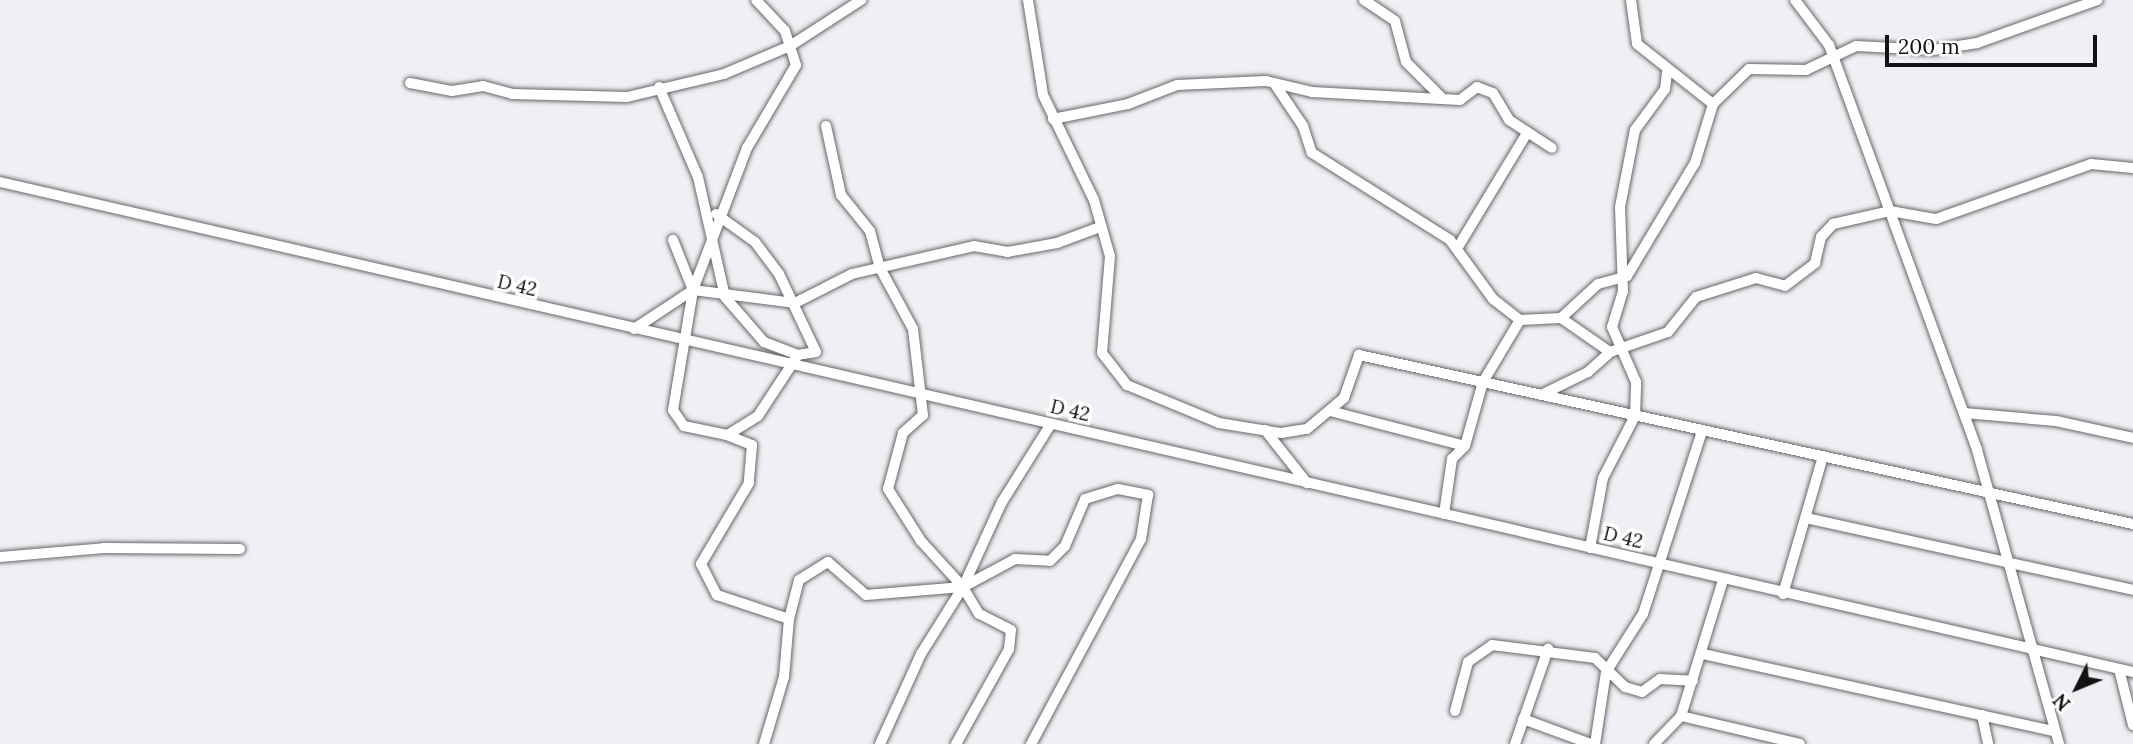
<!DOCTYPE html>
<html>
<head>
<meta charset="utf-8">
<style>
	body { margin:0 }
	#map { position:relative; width:2133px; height:744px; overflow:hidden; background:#f0f0f4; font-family:Lora,serif }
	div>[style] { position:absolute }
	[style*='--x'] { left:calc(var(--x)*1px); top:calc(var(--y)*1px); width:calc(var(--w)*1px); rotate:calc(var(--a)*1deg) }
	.roads { filter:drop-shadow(0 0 2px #67676a) drop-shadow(0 0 2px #67676a) }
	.minor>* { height:10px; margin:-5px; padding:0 5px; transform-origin:5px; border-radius:5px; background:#fff }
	span { translate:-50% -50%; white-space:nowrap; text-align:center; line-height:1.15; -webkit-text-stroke:7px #fff; paint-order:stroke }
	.street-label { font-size:19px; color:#131314 }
	.north { position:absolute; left:2042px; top:653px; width:70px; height:70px; -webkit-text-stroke:5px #fff; paint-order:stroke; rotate:227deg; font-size:19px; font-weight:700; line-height:28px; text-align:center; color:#131314 }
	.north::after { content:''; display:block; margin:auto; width:24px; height:32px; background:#131314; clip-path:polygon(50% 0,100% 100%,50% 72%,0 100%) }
	.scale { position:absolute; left:1885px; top:35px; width:212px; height:32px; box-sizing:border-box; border:4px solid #131314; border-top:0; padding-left:9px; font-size:21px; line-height:24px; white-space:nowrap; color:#131314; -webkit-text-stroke:5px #fff; paint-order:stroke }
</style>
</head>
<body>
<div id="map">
	<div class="roads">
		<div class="minor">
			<div style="--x:1028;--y:0;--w:96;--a:81"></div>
			<div style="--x:1043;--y:95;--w:117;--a:64.1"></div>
			<div style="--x:1094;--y:200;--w:58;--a:74.1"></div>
			<div style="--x:1110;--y:256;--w:97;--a:94.7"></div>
			<div style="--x:1102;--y:353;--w:41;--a:52"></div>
			<div style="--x:1127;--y:385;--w:100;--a:22.4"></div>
			<div style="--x:1219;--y:423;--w:63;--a:9.2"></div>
			<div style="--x:1281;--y:433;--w:26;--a:-9"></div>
			<div style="--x:1307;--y:429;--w:48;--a:-40"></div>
			<div style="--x:1344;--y:398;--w:46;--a:-70.8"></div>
			<div style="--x:1359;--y:355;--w:792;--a:12.32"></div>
			<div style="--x:1364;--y:0;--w:37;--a:34"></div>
			<div style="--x:1395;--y:21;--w:42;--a:75"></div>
			<div style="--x:1406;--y:62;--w:51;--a:45"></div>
			<div style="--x:1631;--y:0;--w:44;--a:82.2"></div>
			<div style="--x:1637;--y:44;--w:97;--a:38.3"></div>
			<div style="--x:1795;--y:0;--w:56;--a:52.9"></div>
			<div style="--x:1829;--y:45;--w:431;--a:69.9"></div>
			<div style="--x:1977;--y:450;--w:305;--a:74.4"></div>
			<div style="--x:410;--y:83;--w:43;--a:10.8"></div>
			<div style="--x:452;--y:91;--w:31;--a:-9"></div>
			<div style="--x:483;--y:86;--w:30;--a:15"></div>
			<div style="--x:512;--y:94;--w:115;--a:1.5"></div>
			<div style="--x:627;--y:97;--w:100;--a:-13.3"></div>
			<div style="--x:724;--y:74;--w:72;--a:-23"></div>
			<div style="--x:790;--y:46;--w:85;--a:-32.9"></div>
			<div style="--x:1274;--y:83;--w:52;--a:56"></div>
			<div style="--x:1303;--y:126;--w:28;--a:72"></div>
			<div style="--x:1312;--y:153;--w:163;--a:32.2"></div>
			<div style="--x:1450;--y:240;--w:73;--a:53.9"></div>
			<div style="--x:1493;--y:299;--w:34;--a:38"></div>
			<div style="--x:659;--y:87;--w:98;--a:66.6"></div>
			<div style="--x:698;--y:177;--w:123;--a:77.3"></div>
			<div style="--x:725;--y:297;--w:60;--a:49.1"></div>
			<div style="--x:764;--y:342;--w:36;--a:21"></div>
			<div style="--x:798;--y:355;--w:73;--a:123.3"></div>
			<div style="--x:758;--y:416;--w:36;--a:148"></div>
			<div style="--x:727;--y:435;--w:44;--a:-168.2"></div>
			<div style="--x:684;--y:426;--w:19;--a:-125"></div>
			<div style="--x:673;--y:410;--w:122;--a:-80.5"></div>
			<div style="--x:693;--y:290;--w:54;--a:-111.8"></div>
			<div style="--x:1053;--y:119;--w:76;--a:-11.3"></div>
			<div style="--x:1128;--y:104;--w:53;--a:-21.2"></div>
			<div style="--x:1177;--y:85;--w:89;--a:-2.6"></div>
			<div style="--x:1266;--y:81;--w:47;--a:13.4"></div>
			<div style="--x:1312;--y:92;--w:148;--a:3.1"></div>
			<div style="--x:1460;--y:100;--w:21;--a:-37"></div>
			<div style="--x:1477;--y:87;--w:17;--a:21"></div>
			<div style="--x:1493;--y:93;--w:31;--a:59"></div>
			<div style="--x:1509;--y:120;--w:51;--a:33.1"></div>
			<div style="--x:826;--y:126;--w:71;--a:77.7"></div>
			<div style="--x:841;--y:195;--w:46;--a:51.1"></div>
			<div style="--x:870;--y:231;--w:38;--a:75"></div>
			<div style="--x:880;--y:268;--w:69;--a:61.6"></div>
			<div style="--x:913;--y:329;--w:87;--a:83.4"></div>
			<div style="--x:923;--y:415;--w:27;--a:138"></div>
			<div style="--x:903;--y:433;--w:58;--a:105"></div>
			<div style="--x:888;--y:489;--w:62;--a:57.6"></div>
			<div style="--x:921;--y:541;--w:62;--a:47.6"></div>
			<div style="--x:963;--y:587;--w:94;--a:-65.4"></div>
			<div style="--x:1002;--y:502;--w:92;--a:-57.9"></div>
			<div style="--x:0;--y:182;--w:2189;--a:12.94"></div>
			<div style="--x:716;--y:214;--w:48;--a:35.7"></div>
			<div style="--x:755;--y:242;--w:40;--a:53"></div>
			<div style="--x:779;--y:274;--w:86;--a:64.6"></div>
			<div style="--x:816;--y:352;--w:18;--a:171"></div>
			<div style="--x:1458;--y:247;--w:133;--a:-58.8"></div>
			<div style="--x:693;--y:290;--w:103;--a:7.3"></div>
			<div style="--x:795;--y:303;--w:64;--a:-27"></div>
			<div style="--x:852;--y:274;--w:125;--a:-12.9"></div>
			<div style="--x:974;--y:246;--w:34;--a:10"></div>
			<div style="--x:1007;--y:252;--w:51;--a:-10.2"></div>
			<div style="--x:1057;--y:243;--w:46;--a:-20.4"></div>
			<div style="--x:1561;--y:318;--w:60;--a:34.8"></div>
			<div style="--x:634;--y:329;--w:71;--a:-33.5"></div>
			<div style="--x:693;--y:290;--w:152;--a:-69.2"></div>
			<div style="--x:747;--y:148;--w:96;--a:-59.4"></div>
			<div style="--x:796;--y:65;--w:36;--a:-108"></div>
			<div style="--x:785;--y:31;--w:42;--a:-133.1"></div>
			<div style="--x:1541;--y:395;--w:52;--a:-26.1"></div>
			<div style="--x:1588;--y:372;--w:30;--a:-42"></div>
			<div style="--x:1610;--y:352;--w:61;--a:-19"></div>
			<div style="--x:1668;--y:332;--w:45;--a:-51.3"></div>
			<div style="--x:1696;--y:297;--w:63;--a:-17.6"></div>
			<div style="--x:1756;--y:278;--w:30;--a:15"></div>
			<div style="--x:1785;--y:286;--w:38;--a:-37"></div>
			<div style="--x:1815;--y:263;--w:27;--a:-77"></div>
			<div style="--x:1821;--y:237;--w:18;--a:-47"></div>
			<div style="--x:1833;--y:224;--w:58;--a:-12.8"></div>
			<div style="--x:1890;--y:211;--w:47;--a:9.9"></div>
			<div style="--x:1936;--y:219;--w:164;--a:-19.5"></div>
			<div style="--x:2091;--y:164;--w:42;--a:5.4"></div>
			<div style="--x:1330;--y:411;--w:139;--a:14.5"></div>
			<div style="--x:1964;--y:413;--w:92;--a:5"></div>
			<div style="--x:2056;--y:421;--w:79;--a:12.4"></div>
			<div style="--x:1265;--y:430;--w:68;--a:51.6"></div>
			<div style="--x:727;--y:435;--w:27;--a:22"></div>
			<div style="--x:752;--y:445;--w:38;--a:95"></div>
			<div style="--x:749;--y:483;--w:94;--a:120.7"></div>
			<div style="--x:701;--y:564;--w:35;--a:63"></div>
			<div style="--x:717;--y:595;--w:76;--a:18.4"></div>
			<div style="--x:789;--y:619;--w:40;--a:-75.6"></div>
			<div style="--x:799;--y:580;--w:34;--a:-32"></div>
			<div style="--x:828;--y:562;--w:50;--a:41"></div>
			<div style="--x:866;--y:595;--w:97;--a:-4.7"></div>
			<div style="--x:963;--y:587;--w:79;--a:122.1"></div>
			<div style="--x:921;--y:654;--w:99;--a:114.5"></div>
			<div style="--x:1444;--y:514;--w:56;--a:-81.7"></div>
			<div style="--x:1452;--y:459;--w:18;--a:-45"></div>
			<div style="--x:1465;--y:446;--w:66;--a:-74.3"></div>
			<div style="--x:1483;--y:382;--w:72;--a:-59.2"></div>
			<div style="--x:1520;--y:320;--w:41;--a:-2.8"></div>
			<div style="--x:1561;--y:318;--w:50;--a:-42.6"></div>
			<div style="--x:1598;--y:284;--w:30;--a:-15"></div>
			<div style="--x:1627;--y:276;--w:132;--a:-59"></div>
			<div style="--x:1695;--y:163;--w:62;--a:-73"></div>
			<div style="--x:1713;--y:104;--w:50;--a:-44.2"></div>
			<div style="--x:1749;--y:69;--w:57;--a:1"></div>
			<div style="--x:1806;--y:70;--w:55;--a:-25.6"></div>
			<div style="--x:1856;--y:46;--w:77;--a:3"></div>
			<div style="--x:1933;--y:50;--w:45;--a:-9"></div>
			<div style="--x:1977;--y:43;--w:128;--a:-19.6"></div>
			<div style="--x:1806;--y:518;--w:335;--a:12.4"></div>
			<div style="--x:1590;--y:548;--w:71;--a:-79.5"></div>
			<div style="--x:1603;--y:478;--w:70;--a:-62.7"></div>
			<div style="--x:1635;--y:416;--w:34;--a:-88"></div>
			<div style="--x:1636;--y:382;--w:60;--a:-113.6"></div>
			<div style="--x:1612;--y:327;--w:37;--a:-73"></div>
			<div style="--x:1623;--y:292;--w:85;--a:-92"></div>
			<div style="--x:1620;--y:207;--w:78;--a:-79"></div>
			<div style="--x:1635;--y:130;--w:51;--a:-53.8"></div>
			<div style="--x:1665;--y:89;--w:17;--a:-83"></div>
			<div style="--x:0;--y:557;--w:104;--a:-4.9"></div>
			<div style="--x:104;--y:548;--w:136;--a:0.4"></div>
			<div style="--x:1783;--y:594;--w:144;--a:-73.8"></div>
			<div style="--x:1703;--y:654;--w:359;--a:12.4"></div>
			<div style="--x:2119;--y:669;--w:58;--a:76"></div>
			<div style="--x:1455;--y:711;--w:51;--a:-75.1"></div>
			<div style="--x:1468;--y:662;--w:29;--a:-35"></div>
			<div style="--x:1492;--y:645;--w:104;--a:7.2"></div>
			<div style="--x:1595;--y:658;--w:42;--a:44"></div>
			<div style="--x:1625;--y:687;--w:18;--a:16"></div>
			<div style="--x:1642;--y:692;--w:22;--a:-36"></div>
			<div style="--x:1660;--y:679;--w:33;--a:3"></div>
			<div style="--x:1982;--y:715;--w:30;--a:78"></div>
			<div style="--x:1681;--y:716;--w:122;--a:13.2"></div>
			<div style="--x:1523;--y:719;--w:72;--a:20.2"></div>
			<div style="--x:764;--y:744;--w:70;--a:-73.4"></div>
			<div style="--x:784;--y:677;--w:58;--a:-85.1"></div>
			<div style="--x:956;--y:744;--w:109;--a:-60.8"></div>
			<div style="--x:1009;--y:649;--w:19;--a:-84"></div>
			<div style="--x:1011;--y:630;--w:36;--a:-153"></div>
			<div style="--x:979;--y:614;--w:31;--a:-121"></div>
			<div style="--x:963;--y:587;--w:59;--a:-28.3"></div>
			<div style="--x:1015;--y:559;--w:35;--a:3"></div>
			<div style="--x:1050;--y:561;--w:21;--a:-45"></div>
			<div style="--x:1065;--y:546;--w:51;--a:-66.9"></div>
			<div style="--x:1085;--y:499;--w:34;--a:-17"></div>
			<div style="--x:1118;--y:489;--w:31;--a:11"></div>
			<div style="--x:1148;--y:495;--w:45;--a:99"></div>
			<div style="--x:1141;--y:539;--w:233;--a:118.2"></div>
			<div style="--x:1515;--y:744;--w:101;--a:-70.8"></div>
			<div style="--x:1595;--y:744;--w:73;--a:-81.3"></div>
			<div style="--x:1606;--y:672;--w:69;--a:-57.5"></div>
			<div style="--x:1643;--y:614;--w:192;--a:-72.1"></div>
			<div style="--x:1654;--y:744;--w:39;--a:-46"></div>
			<div style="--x:1681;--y:716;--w:142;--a:-72.8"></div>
		</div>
	</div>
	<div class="street-label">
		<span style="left:517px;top:286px;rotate:13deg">D 42</span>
		<span style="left:1070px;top:411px;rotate:13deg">D 42</span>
		<span style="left:1623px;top:538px;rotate:13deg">D 42</span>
	</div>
	<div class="north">N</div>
	<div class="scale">200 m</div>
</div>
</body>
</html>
